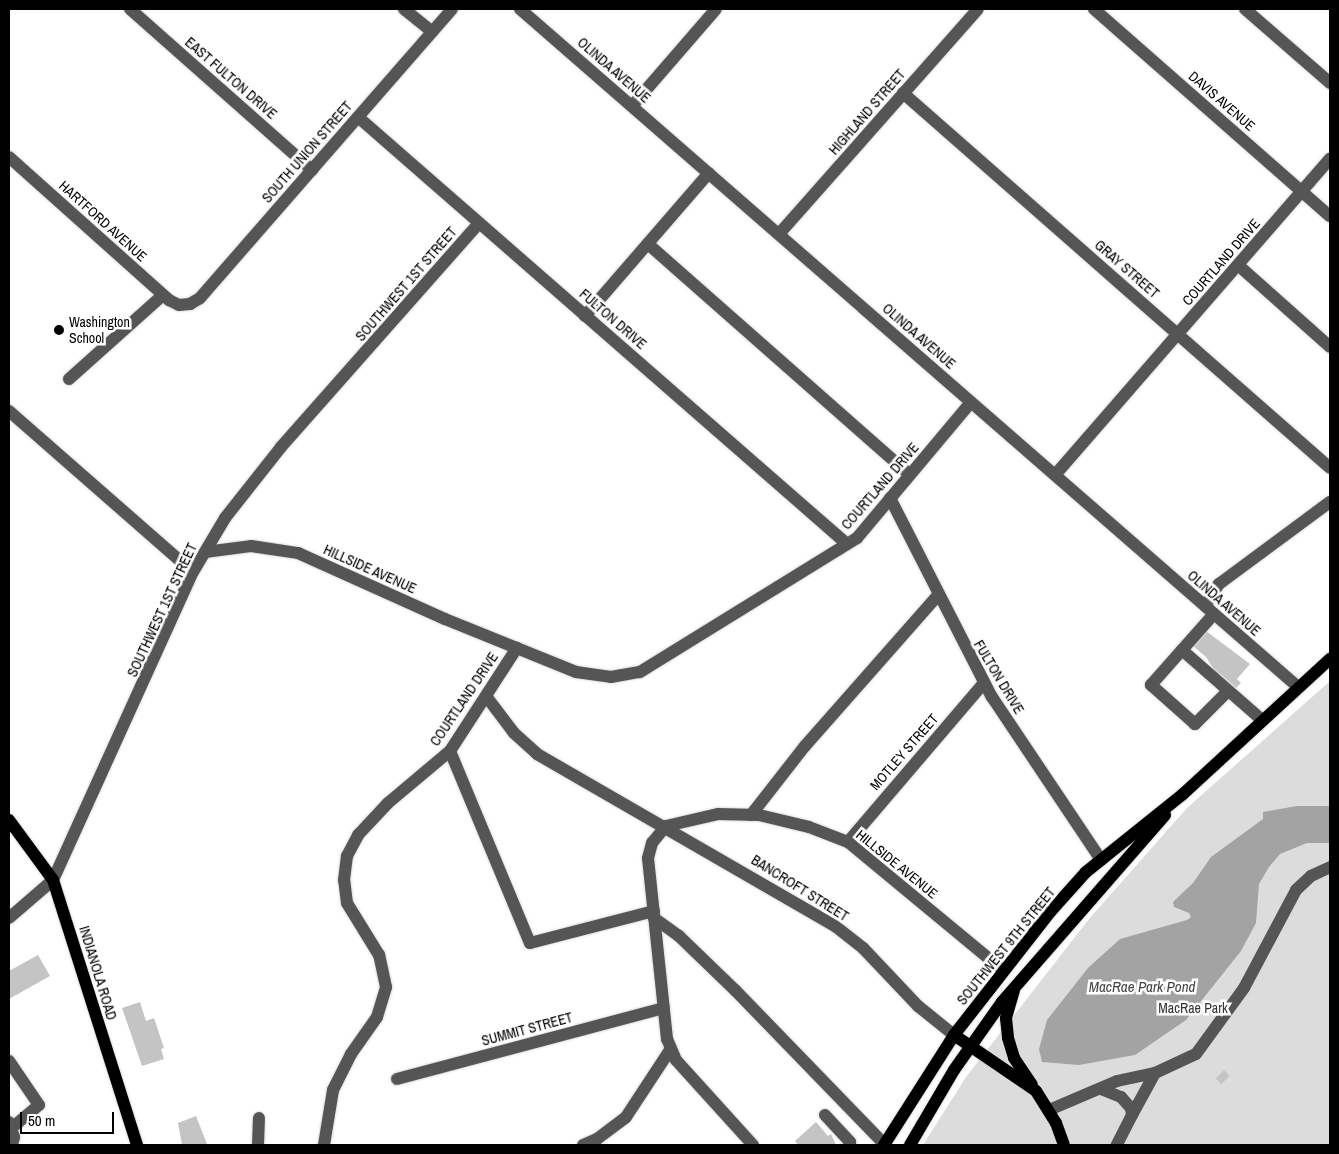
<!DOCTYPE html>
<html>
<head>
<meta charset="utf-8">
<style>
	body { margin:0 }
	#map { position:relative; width:1339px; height:1154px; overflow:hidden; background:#fff; font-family:"Archivo Narrow",sans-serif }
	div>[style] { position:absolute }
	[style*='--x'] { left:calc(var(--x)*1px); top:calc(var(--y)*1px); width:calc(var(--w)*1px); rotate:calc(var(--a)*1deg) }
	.green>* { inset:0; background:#dcdcdc }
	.water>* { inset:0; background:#a3a3a3 }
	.building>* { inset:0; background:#c4c4c4; transform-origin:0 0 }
	.roads { filter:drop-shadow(0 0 1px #dbdbdb) drop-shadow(0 0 1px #dbdbdb) }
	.minor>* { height:12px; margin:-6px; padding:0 6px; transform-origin:6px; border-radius:6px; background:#555 }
	.major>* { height:12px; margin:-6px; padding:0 6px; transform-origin:6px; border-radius:6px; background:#000 }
	.dots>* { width:14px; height:14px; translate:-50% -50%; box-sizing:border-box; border:2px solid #fff; border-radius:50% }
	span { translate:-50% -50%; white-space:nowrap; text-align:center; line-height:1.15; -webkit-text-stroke:5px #fff; paint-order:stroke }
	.street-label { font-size:14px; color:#000 }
	.poi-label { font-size:14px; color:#000 }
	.left { translate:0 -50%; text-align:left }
	.park-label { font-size:14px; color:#333 }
	.water-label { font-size:15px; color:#444; font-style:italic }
	.frame { position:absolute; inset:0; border:10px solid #000; pointer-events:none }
	.scale { position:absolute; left:20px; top:1112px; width:94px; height:22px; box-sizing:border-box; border:2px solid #000; border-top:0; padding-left:6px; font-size:15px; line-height:18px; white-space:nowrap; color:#000; -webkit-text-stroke:4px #fff; paint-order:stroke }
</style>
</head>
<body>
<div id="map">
	<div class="green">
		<div style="clip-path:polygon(1330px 681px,1330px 1145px,923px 1145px,966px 1077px,1089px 919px,1187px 808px)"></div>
	</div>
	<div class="water">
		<div style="clip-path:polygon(1297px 806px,1330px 806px,1330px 843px,1307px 843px,1280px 854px,1269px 867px,1259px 884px,1256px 923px,1241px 951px,1186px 1020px,1135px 1055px,1079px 1065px,1042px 1062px,1039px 1049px,1047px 1020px,1088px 968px,1120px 939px,1187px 920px,1191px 917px,1189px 913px,1174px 907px,1173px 902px,1193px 883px,1211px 857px,1263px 819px,1263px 812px)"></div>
	</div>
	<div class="building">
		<div style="clip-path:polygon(1206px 631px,1250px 664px,1237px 679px,1241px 683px,1236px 688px,1220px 674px,1218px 676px,1206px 657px,1193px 646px)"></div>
		<div style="clip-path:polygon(38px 955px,50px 976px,9px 999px,9px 971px)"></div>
		<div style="clip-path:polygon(140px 1002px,146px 1021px,154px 1018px,164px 1048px,161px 1049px,164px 1059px,142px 1066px,122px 1008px)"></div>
		<div style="left:1224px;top:1070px;width:8px;height:12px;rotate:45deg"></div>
		<div style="clip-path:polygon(196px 1116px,207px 1144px,182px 1145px,178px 1123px)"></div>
		<div style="clip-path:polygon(816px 1122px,828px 1136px,831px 1134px,836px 1145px,798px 1145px,795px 1141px)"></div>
	</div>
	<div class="roads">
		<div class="minor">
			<div style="--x:130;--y:9;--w:243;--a:41.5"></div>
			<div style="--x:404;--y:9;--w:36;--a:39"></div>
			<div style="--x:520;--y:9;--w:1032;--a:41.07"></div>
			<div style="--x:1094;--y:9;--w:314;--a:41.3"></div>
			<div style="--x:1245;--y:9;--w:113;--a:41"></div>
			<div style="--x:903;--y:93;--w:568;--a:41.29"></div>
			<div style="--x:632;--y:106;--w:128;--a:-49.1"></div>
			<div style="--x:358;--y:117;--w:649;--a:41.13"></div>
			<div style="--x:9;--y:157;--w:215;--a:41.8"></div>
			<div style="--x:169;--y:300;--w:11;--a:27"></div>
			<div style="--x:179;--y:305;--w:11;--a:-5"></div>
			<div style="--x:190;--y:304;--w:12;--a:-31"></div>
			<div style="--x:200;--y:298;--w:383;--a:-48.9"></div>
			<div style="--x:779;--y:234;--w:300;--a:-48.5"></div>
			<div style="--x:648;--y:244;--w:349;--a:41.4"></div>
			<div style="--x:1238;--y:265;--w:123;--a:41.7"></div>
			<div style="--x:585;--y:316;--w:189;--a:-49.1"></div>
			<div style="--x:69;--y:379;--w:126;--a:-41.8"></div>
			<div style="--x:9;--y:411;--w:244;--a:41.2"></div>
			<div style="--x:1055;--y:475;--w:419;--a:-49"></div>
			<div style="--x:890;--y:498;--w:224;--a:62.9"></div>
			<div style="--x:992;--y:697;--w:196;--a:56.2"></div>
			<div style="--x:205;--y:552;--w:46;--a:-7.4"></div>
			<div style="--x:251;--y:546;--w:48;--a:8.5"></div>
			<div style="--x:298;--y:553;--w:161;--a:24.2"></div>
			<div style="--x:445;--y:619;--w:141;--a:22"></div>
			<div style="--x:576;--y:672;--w:35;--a:8"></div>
			<div style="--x:611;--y:677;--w:29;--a:-10"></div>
			<div style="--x:640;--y:672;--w:255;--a:-31.7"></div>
			<div style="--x:857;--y:538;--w:177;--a:-50"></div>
			<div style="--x:1205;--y:606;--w:26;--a:-58"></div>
			<div style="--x:1219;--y:584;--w:138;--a:-36.5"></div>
			<div style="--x:1182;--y:650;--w:48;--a:-48.4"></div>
			<div style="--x:1228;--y:691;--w:47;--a:135"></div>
			<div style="--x:1195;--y:724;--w:59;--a:-138.4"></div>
			<div style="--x:1151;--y:685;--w:47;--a:-48.5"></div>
			<div style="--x:1182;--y:650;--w:106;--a:41.2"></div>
			<div style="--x:486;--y:696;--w:46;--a:52.9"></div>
			<div style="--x:514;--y:733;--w:31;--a:42"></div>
			<div style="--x:537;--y:754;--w:344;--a:30"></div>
			<div style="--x:835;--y:926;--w:36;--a:38"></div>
			<div style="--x:863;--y:948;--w:80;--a:46.5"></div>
			<div style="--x:918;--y:1006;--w:46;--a:38.9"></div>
			<div style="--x:450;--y:751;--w:208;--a:67.4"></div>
			<div style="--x:530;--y:943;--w:128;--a:-14.5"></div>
			<div style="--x:751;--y:815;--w:88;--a:-52"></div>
			<div style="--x:805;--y:746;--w:201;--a:-48.6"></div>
			<div style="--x:848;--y:842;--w:209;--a:-49.5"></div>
			<div style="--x:9;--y:918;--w:58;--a:-40.8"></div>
			<div style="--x:53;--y:880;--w:338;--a:-65.6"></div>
			<div style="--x:193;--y:572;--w:63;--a:-59.3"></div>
			<div style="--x:225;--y:518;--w:90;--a:-51.7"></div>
			<div style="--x:281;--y:447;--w:299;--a:-48.5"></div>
			<div style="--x:654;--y:918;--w:31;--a:36"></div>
			<div style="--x:679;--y:936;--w:78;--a:44"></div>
			<div style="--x:735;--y:990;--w:216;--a:45.9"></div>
			<div style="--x:9;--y:1061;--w:53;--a:55.7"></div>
			<div style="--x:39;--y:1105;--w:35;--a:140"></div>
			<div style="--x:397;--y:1079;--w:276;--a:-14.9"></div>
			<div style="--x:1101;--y:1089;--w:22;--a:22"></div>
			<div style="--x:1121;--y:1097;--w:15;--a:48"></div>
			<div style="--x:1131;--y:1108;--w:7;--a:82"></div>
			<div style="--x:1132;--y:1115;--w:34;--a:117"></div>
			<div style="--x:1049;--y:1110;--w:74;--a:-23.1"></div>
			<div style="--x:1117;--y:1081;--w:39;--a:-12"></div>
			<div style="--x:1155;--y:1073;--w:45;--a:-24.9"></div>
			<div style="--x:1196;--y:1054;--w:82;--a:-54"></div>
			<div style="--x:1244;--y:988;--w:111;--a:-62"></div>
			<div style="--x:1296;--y:890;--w:21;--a:-43"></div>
			<div style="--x:1311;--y:876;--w:21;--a:-25"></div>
			<div style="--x:825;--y:1115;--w:37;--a:47"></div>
			<div style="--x:850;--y:1142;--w:3;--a:108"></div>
			<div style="--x:1132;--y:1115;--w:48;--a:-61.3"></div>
			<div style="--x:9;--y:1122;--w:16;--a:72"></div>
			<div style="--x:14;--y:1137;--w:8;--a:104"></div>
			<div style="--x:258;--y:1145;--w:27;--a:-88"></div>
			<div style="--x:324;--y:1145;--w:56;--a:-80.7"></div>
			<div style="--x:333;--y:1090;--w:40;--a:-63.4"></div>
			<div style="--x:351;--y:1054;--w:45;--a:-54.9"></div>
			<div style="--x:377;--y:1017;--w:31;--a:-73"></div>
			<div style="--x:386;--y:987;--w:33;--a:-102"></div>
			<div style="--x:379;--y:955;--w:61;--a:-121.6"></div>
			<div style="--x:347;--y:903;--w:23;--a:-97"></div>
			<div style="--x:344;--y:880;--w:24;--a:-83"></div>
			<div style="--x:347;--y:856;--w:24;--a:-62"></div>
			<div style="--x:358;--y:835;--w:44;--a:-46.8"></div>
			<div style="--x:388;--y:803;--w:81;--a:-40"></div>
			<div style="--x:450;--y:751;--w:123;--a:-57"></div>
			<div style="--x:583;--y:1145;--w:15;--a:-23"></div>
			<div style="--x:597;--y:1139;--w:36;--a:-37"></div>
			<div style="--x:626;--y:1117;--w:80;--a:-56.7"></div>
			<div style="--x:753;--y:1145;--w:115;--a:-132.2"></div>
			<div style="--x:676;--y:1060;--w:23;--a:-113"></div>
			<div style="--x:667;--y:1039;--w:182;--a:-96"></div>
			<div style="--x:648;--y:858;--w:16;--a:-75"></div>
			<div style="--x:652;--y:843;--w:22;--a:-51"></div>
			<div style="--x:666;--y:826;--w:53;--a:-13"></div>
			<div style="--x:718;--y:814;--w:41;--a:1.4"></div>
			<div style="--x:759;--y:815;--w:51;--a:13.5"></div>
			<div style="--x:809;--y:827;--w:42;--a:21"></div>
			<div style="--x:848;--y:842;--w:201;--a:39.6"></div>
		</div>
		<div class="major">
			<div style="--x:9;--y:820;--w:74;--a:53.7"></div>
			<div style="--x:53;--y:880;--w:278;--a:72.4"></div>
			<div style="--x:1014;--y:990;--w:29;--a:106"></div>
			<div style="--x:1006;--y:1018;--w:20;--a:84"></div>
			<div style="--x:1008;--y:1038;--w:21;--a:73"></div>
			<div style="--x:1014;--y:1058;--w:32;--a:56"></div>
			<div style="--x:954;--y:1035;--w:99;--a:34.3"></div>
			<div style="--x:1036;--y:1091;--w:38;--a:58"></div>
			<div style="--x:1056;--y:1123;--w:23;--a:70"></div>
			<div style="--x:884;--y:1145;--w:130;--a:-57.5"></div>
			<div style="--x:954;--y:1035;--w:157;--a:-52"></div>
			<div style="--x:1051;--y:911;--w:52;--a:-48.1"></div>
			<div style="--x:1086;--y:872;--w:124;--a:-38.8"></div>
			<div style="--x:1183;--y:794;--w:200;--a:-42.6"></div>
			<div style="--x:910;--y:1145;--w:87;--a:-59.6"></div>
			<div style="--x:954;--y:1070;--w:83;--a:-54.8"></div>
			<div style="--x:1002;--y:1002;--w:248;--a:-48.9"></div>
		</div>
	</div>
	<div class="dots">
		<div style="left:59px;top:330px;background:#000"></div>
	</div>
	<div class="street-label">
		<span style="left:614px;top:70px;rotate:41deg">OLINDA AVENUE</span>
		<span style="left:231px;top:78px;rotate:41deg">EAST FULTON DRIVE</span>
		<span style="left:1222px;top:101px;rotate:41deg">DAVIS AVENUE</span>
		<span style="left:867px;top:112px;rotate:-49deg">HIGHLAND STREET</span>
		<span style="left:307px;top:152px;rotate:-49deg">SOUTH UNION STREET</span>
		<span style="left:103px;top:221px;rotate:42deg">HARTFORD AVENUE</span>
		<span style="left:1221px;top:262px;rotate:-49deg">COURTLAND DRIVE</span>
		<span style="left:1127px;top:269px;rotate:41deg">GRAY STREET</span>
		<span style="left:406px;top:284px;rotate:-49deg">SOUTHWEST 1ST STREET</span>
		<span style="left:613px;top:319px;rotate:41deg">FULTON DRIVE</span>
		<span style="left:919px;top:336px;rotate:41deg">OLINDA AVENUE</span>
		<span style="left:880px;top:486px;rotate:-49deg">COURTLAND DRIVE</span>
		<span style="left:370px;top:569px;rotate:24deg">HILLSIDE AVENUE</span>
		<span style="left:1224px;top:603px;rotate:41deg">OLINDA AVENUE</span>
		<span style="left:162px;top:610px;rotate:-65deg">SOUTHWEST 1ST STREET</span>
		<span style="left:999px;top:677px;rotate:59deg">FULTON DRIVE</span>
		<span style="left:464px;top:699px;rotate:-56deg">COURTLAND DRIVE</span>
		<span style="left:904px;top:752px;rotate:-49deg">MOTLEY STREET</span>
		<span style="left:897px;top:864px;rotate:39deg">HILLSIDE AVENUE</span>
		<span style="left:800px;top:888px;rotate:32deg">BANCROFT STREET</span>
		<span style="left:1006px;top:946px;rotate:-51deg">SOUTHWEST 9TH STREET</span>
		<span style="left:98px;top:973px;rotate:73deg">INDIANOLA ROAD</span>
		<span style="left:527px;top:1029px;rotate:-15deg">SUMMIT STREET</span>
	</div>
	<div class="poi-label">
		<span class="left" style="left:69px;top:330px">Washington<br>School</span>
	</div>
	<div class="park-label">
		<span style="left:1193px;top:1008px">MacRae Park</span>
	</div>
	<div class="water-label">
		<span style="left:1142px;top:987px">MacRae Park Pond</span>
	</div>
	<div class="frame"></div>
	<div class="scale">50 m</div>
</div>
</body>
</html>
